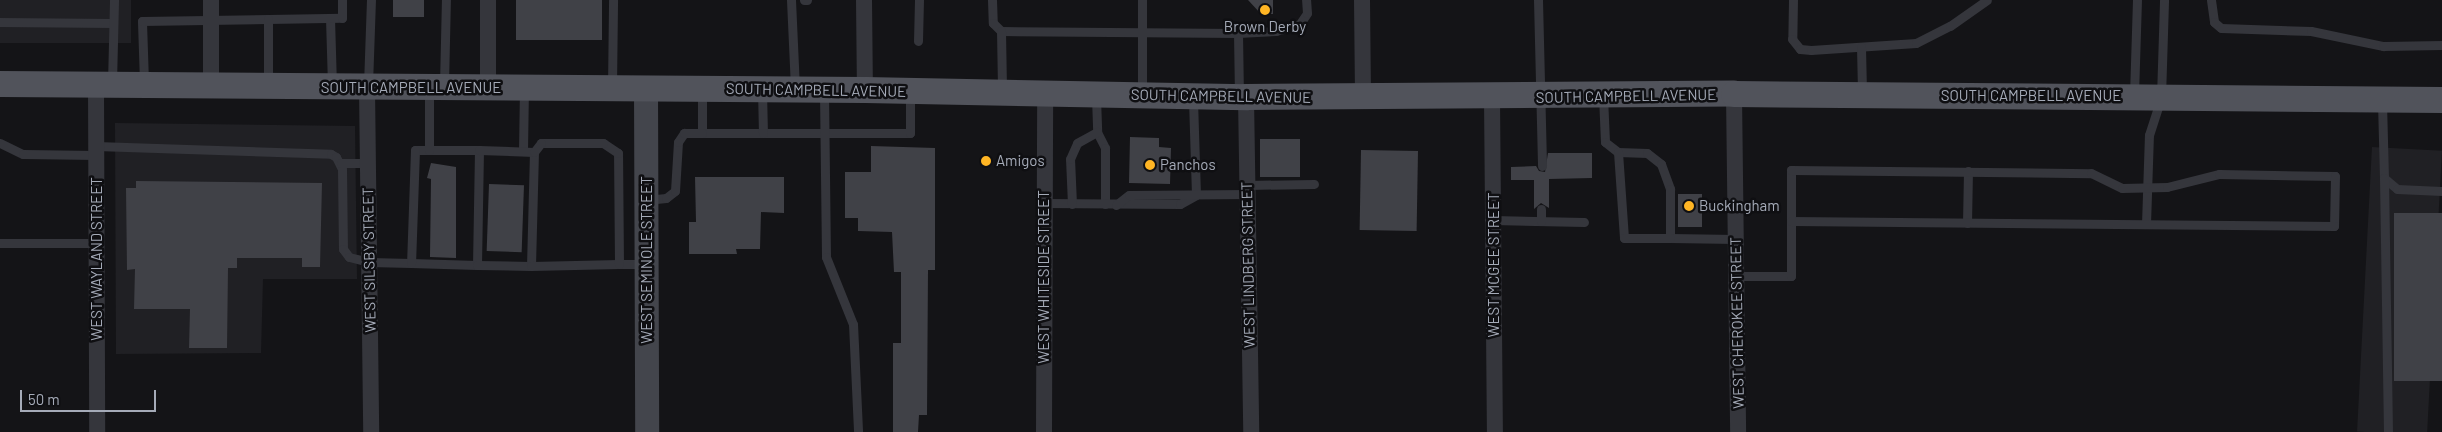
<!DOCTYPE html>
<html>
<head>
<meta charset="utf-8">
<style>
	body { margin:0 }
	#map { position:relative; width:2442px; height:432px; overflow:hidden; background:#141417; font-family:Barlow,sans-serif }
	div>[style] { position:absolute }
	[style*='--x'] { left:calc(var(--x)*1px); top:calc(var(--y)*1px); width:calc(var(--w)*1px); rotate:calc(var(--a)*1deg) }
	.built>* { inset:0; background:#202024; transform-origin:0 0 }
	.building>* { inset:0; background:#404147; transform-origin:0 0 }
	.lane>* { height:9px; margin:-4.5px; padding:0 4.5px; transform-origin:4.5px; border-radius:4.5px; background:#35363c }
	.street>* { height:16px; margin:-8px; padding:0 8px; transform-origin:8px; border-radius:8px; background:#35363c }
	.secondary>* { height:24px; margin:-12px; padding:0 12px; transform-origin:12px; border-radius:12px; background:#43454c }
	.primary>* { height:26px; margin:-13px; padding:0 13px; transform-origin:13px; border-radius:13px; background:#51535b }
	.dots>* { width:14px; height:14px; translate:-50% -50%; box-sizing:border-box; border:2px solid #0f0f12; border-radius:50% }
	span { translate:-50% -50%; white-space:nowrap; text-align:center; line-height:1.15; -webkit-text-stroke:5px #0f0f12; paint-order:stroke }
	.poi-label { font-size:15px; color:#a5abb8 }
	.left { translate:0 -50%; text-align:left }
	.street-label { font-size:15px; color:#a5abb8 }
	.scale { position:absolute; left:20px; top:390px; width:136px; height:22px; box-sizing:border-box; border:2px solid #a5abb8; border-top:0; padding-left:6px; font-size:15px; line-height:18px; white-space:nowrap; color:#a5abb8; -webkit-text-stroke:4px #0f0f12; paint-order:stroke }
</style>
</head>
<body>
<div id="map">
	<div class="built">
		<div style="left:0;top:0;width:131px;height:43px"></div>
		<div style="clip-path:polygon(115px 123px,355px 126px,357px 279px,263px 279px,261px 353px,116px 354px)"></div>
		<div style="left:2372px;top:147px;width:70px;height:285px;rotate:3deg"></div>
	</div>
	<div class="building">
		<div style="left:393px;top:0;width:31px;height:17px"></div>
		<div style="left:516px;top:0;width:86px;height:40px"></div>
		<div style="clip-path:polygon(1248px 0,1273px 0,1273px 14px,1261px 14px)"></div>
		<div style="clip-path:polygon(1130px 137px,1159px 138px,1159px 147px,1171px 148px,1170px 184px,1129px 183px)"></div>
		<div style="left:1260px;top:139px;width:40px;height:38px"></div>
		<div style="clip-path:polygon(871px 146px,935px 148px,935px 270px,928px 270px,927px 415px,919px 415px,918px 432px,893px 432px,893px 343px,901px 343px,901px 272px,894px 272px,892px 232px,858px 231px,858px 218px,845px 218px,845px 172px,871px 172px)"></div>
		<div style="left:1418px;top:151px;width:80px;height:57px;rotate:91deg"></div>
		<div style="clip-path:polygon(1548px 153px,1592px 153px,1592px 178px,1549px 179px,1549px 208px,1541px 203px,1534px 209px,1534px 180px,1511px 180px,1511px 167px,1536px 166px,1539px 171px,1545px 172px)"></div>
		<div style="clip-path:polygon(431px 163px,456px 167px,456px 258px,430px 257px,431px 179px,427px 178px)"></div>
		<div style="clip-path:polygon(695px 177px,784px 177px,784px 213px,761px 212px,760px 249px,736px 249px,737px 254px,689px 254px,689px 222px,696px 222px)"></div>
		<div style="clip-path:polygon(136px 181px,322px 183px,320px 267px,302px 267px,302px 258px,237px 258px,237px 268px,228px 268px,227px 348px,189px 348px,190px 309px,134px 309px,135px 269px,127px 270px,126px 188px,136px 188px)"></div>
		<div style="left:489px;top:184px;width:35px;height:67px;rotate:2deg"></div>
		<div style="left:1678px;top:194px;width:24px;height:33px"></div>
		<div style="left:2394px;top:213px;width:48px;height:168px"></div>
	</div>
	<div class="lane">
		<div style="--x:791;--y:0;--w:87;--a:87.4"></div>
		<div style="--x:804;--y:0;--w:3;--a:0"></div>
		<div style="--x:992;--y:0;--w:23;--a:88"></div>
		<div style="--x:993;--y:23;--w:11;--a:45"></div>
		<div style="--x:1001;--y:31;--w:237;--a:0.5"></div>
		<div style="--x:1238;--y:33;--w:61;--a:89.1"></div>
		<div style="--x:1538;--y:0;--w:166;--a:88.6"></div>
		<div style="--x:1793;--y:0;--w:39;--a:91"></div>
		<div style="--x:1792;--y:39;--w:13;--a:51"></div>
		<div style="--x:1800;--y:49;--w:11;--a:5"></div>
		<div style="--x:1811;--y:50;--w:105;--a:-3.8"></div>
		<div style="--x:1916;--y:43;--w:38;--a:-27"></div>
		<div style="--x:1950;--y:26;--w:45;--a:-35.1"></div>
		<div style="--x:2211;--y:0;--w:22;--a:82"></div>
		<div style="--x:2214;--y:22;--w:9;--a:41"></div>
		<div style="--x:2221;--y:28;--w:90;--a:1.9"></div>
		<div style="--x:2311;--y:31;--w:74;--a:11.8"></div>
		<div style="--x:2383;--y:46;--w:59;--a:-1"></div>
		<div style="--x:330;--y:18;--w:67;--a:88.3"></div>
		<div style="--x:0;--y:22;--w:113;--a:0.5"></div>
		<div style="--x:1001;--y:31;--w:60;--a:89"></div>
		<div style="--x:1238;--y:33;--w:38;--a:-3"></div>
		<div style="--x:1276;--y:31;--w:24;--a:-15"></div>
		<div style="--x:1299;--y:25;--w:14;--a:-56"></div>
		<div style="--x:1307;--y:13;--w:13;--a:-94"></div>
		<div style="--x:918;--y:41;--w:41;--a:-88.6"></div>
		<div style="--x:1861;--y:47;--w:45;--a:88.7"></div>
		<div style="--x:144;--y:82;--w:61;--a:-91.9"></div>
		<div style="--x:142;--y:21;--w:200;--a:-0.9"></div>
		<div style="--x:342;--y:18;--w:18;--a:-90"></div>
		<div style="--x:112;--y:83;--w:83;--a:-88.6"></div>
		<div style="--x:268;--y:84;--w:65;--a:-90"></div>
		<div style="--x:368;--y:85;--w:85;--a:-88"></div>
		<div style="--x:444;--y:85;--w:85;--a:-88.7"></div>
		<div style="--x:612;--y:87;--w:87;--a:-89.3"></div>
		<div style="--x:702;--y:90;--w:43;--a:90"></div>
		<div style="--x:702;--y:133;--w:208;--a:0"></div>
		<div style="--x:910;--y:133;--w:39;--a:-90"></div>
		<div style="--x:762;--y:90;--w:43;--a:88.7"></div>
		<div style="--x:1142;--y:92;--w:92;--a:-90"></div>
		<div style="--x:824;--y:93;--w:164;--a:89.3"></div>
		<div style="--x:826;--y:257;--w:72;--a:68.1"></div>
		<div style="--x:853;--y:324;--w:108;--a:87.3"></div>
		<div style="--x:2134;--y:95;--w:95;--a:-88.2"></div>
		<div style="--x:1603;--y:96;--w:46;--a:87.5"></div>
		<div style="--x:1605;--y:142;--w:16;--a:38"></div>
		<div style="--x:1618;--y:152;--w:29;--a:2"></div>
		<div style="--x:1647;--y:153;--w:18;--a:38"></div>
		<div style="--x:1661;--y:164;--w:27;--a:70"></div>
		<div style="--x:1670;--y:189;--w:49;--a:90"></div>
		<div style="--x:1670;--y:238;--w:66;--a:0.9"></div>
		<div style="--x:1096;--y:97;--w:35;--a:88"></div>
		<div style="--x:1097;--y:132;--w:18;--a:63"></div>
		<div style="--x:1105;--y:148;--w:56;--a:90"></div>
		<div style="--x:2382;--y:102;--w:76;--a:88.5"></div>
		<div style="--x:2384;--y:178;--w:17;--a:40"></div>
		<div style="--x:2397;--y:189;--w:45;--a:2.5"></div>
		<div style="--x:0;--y:143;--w:25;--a:26"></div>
		<div style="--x:23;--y:154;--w:73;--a:0.8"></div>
		<div style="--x:96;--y:146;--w:235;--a:1.9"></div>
		<div style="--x:331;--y:154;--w:6;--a:31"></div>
		<div style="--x:336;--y:157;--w:13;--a:63"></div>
		<div style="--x:342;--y:169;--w:80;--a:89.3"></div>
		<div style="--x:343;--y:249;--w:10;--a:53"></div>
		<div style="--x:349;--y:257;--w:21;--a:14"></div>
		<div style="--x:369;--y:262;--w:42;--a:1.4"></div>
		<div style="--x:411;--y:263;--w:66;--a:1.7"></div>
		<div style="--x:477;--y:265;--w:115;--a:-89"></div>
		<div style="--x:479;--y:150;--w:64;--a:180"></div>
		<div style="--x:415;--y:150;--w:113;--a:92"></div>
		<div style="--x:429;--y:150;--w:62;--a:-90"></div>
		<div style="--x:523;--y:151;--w:62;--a:-89.1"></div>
		<div style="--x:1618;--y:152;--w:86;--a:86"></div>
		<div style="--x:1624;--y:238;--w:46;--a:0"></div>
		<div style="--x:341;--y:163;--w:27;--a:0"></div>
		<div style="--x:2384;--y:178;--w:254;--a:89.1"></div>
		<div style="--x:1247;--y:185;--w:67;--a:-0.9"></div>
		<div style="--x:646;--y:200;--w:20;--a:-6"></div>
		<div style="--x:666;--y:198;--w:11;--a:-38"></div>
		<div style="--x:675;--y:191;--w:49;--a:-86.5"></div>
		<div style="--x:678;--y:142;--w:11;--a:-56"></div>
		<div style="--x:684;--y:133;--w:18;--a:0"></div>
		<div style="--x:1045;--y:203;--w:135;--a:0.4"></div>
		<div style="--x:1180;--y:204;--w:18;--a:-29"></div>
		<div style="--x:1196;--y:195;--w:96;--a:-91.8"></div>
		<div style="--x:1072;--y:204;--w:45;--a:-92.5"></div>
		<div style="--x:1070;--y:159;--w:17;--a:-66"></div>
		<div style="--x:1077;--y:143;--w:23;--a:-29"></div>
		<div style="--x:1116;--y:205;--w:16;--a:-38"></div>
		<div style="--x:1129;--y:195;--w:119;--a:-0.5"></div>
		<div style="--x:1493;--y:220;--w:91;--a:1.3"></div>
		<div style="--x:1541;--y:221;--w:12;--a:-90"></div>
		<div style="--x:1967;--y:223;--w:52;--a:-88.9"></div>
		<div style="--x:2146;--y:224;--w:89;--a:-88.1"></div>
		<div style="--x:2149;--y:135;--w:40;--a:-72"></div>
		<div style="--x:2161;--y:97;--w:97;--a:-88.2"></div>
		<div style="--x:0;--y:243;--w:97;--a:0"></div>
		<div style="--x:619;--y:264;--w:27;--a:0"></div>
		<div style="--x:477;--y:265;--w:54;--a:1.1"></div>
		<div style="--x:531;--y:266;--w:114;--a:-88.5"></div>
		<div style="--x:534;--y:152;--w:55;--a:-177.9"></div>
		<div style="--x:531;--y:266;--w:88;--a:-1.3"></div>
		<div style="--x:619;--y:264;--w:111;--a:-90.5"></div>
		<div style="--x:618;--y:153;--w:18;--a:-146"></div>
		<div style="--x:603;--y:143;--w:62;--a:180"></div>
		<div style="--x:541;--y:143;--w:11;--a:128"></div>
		<div style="--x:1736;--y:276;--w:55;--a:0"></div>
		<div style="--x:1791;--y:276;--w:106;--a:-90"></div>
		<div style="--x:1791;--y:170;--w:300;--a:0.6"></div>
		<div style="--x:2091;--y:173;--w:34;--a:26"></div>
		<div style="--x:2122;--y:188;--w:45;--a:-1.3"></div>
		<div style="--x:2167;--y:187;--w:54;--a:-14"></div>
		<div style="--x:2219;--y:174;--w:116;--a:1"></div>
		<div style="--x:2335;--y:176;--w:50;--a:91.1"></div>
		<div style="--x:2334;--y:226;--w:543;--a:-179.47"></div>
	</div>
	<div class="street">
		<div style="--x:488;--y:0;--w:87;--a:90"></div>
		<div style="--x:864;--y:0;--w:90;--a:89.4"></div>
		<div style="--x:1362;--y:0;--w:98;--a:89.4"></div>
		<div style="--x:96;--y:85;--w:347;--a:89.8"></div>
		<div style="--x:211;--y:87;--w:87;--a:-90"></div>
		<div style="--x:367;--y:88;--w:344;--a:89.3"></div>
		<div style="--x:1734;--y:94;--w:338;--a:89.3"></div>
		<div style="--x:1246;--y:97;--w:335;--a:89.1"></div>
		<div style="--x:1492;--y:98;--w:334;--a:89.5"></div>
		<div style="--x:1044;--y:432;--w:339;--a:-89.8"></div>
	</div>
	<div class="secondary">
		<div style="--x:646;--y:89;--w:343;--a:89.8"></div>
	</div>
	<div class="primary">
		<div style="--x:0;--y:84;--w:865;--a:0.4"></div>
		<div style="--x:865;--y:90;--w:381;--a:1.1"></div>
		<div style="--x:1246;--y:97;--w:488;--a:-0.4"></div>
		<div style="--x:1734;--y:94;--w:708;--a:0.49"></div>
	</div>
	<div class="dots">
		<div style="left:1265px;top:10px;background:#ffb524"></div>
		<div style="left:986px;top:161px;background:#ffb524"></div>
		<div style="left:1150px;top:165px;background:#ffb524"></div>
		<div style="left:1689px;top:206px;background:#ffb524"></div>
	</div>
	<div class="poi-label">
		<span style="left:1265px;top:27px">Brown Derby</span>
		<span class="left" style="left:996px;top:161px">Amigos</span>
		<span class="left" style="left:1160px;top:165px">Panchos</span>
		<span class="left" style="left:1699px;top:206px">Buckingham</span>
	</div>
	<div class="street-label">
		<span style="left:411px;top:88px">SOUTH CAMPBELL AVENUE</span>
		<span style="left:816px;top:90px;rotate:1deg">SOUTH CAMPBELL AVENUE</span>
		<span style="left:1221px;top:96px;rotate:1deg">SOUTH CAMPBELL AVENUE</span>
		<span style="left:1626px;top:96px;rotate:-1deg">SOUTH CAMPBELL AVENUE</span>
		<span style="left:2031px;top:96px">SOUTH CAMPBELL AVENUE</span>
		<span style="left:97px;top:259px;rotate:-90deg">WEST WAYLAND STREET</span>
		<span style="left:369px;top:260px;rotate:-91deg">WEST SILSBY STREET</span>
		<span style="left:647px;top:260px;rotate:-90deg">WEST SEMINOLE STREET</span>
		<span style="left:1248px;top:265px;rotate:-91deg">WEST LINDBERG STREET</span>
		<span style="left:1494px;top:265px;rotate:-90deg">WEST MCGEE STREET</span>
		<span style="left:1044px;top:277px;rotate:-90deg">WEST WHITESIDE STREET</span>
		<span style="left:1737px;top:323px;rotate:-91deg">WEST CHEROKEE STREET</span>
	</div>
	<div class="scale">50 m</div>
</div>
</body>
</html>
